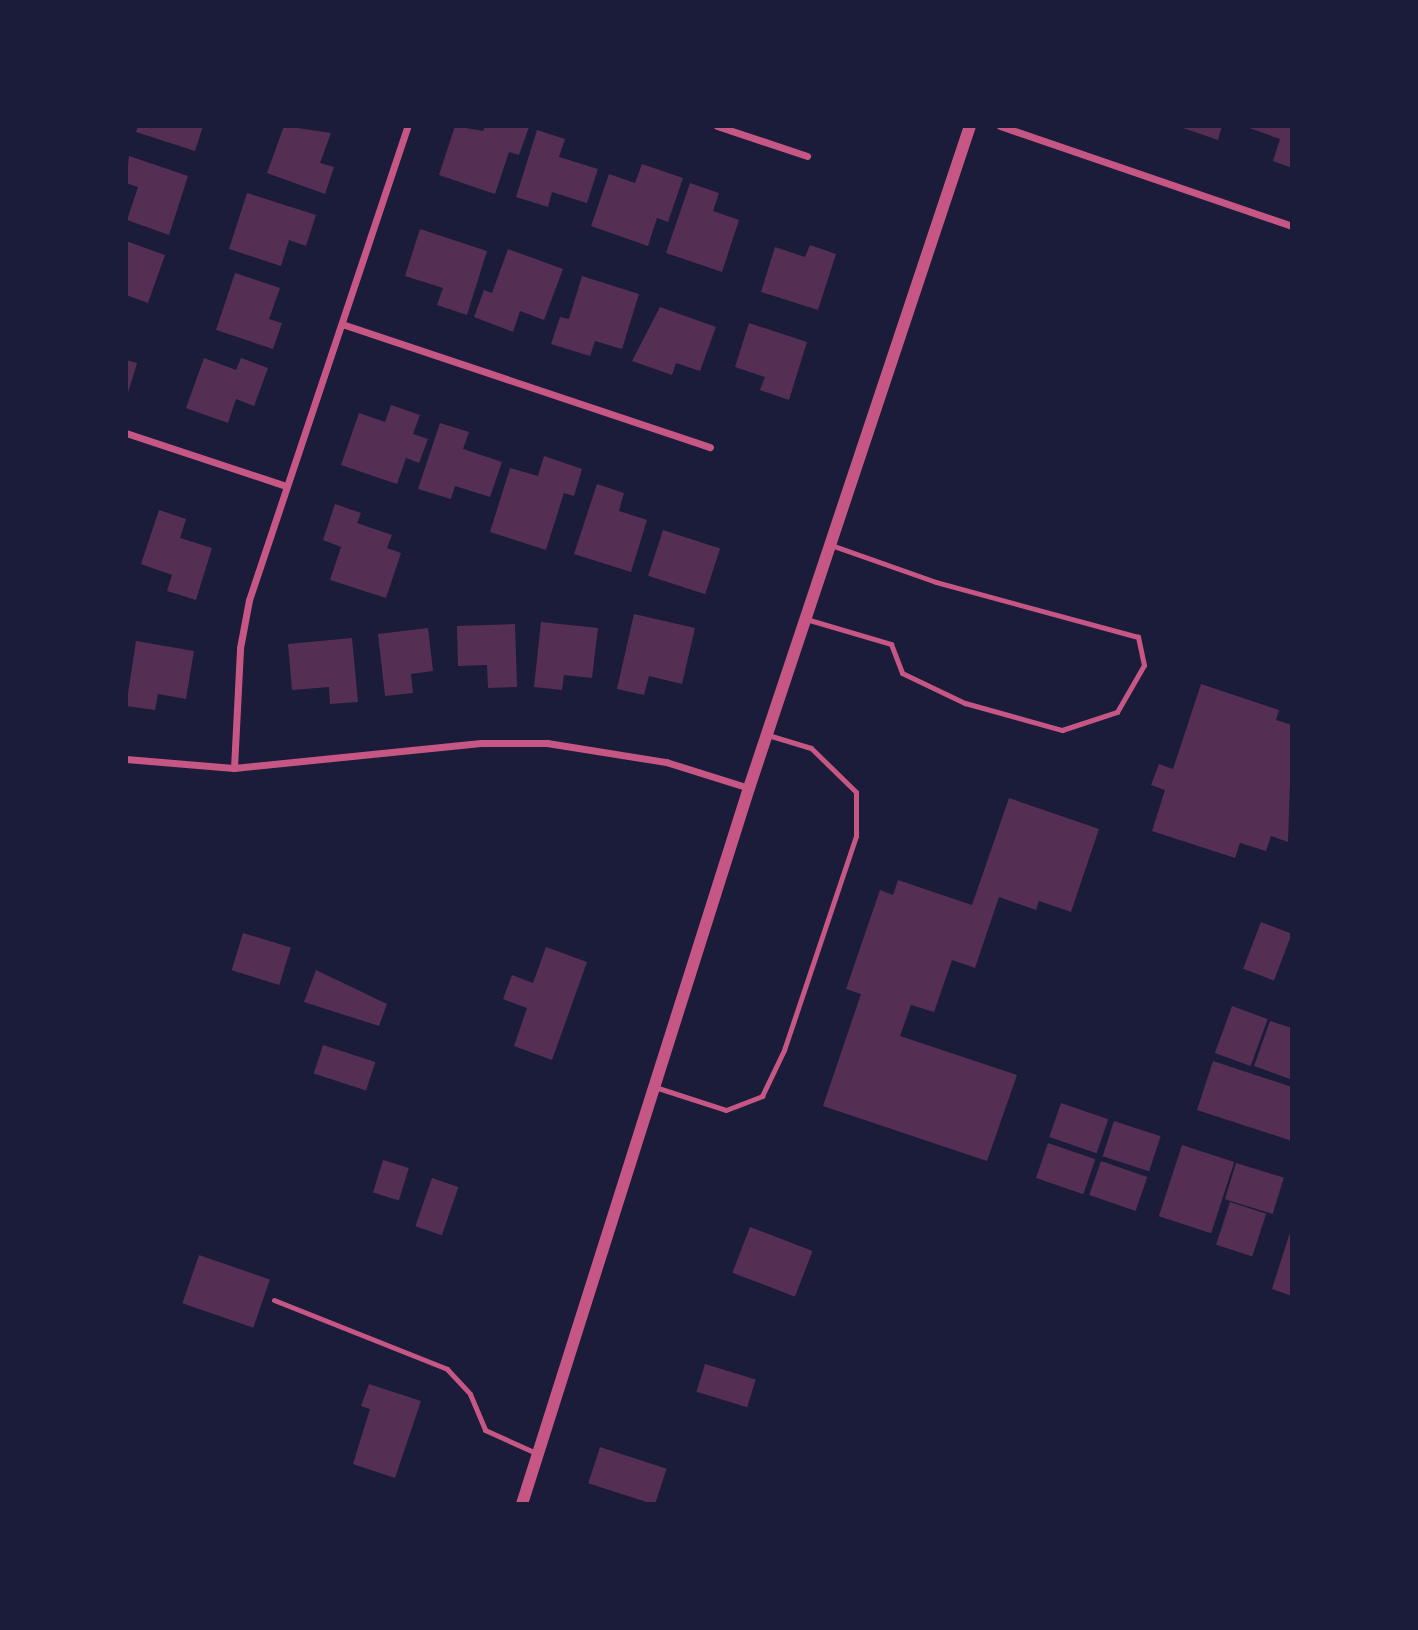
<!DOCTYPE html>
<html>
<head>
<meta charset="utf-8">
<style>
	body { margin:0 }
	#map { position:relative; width:1418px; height:1630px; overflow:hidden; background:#1b1b3a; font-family:Lato,sans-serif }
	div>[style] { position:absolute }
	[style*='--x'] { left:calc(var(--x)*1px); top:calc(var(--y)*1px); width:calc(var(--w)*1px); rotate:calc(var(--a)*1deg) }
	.building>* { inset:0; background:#542f53; transform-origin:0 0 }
	.service>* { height:5px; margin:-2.5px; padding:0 2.5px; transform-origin:2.5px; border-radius:2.5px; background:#c65784 }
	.minor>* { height:7px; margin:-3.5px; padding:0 3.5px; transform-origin:3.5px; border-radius:3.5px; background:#c65784 }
	.tertiary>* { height:12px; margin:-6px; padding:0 6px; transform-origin:6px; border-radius:6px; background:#c65784 }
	span { translate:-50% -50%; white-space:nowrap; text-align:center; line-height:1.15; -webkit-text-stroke:7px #1b1b3a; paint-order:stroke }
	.frame { position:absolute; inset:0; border:128px solid #1b1b3a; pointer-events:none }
</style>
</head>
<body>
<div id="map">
	<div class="building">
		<div style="clip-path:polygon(138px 126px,203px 126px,195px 151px,136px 132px)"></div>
		<div style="clip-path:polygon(284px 126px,331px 133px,320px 163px,334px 167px,325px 194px,267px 173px)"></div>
		<div style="clip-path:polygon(455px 126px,483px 131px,485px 126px,529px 127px,519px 155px,509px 152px,495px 194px,439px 175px)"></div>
		<div style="clip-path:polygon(1177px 126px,1222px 126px,1218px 140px)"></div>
		<div style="clip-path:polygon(1244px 126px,1292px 126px,1292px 168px,1273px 161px,1280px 139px)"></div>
		<div style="clip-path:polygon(537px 130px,565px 139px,559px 157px,598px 169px,587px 203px,552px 192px,548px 207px,516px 197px)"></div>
		<div style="clip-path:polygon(129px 156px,188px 176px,169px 235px,127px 220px,138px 187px,126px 183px)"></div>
		<div style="clip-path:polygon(642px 164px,683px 178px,668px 222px,657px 218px,648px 246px,591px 226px,609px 174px,635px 183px)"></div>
		<div style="clip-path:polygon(690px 183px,719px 193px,713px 211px,739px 220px,722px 272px,666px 253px)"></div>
		<div style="clip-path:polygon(247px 193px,316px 215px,306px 246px,289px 240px,281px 266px,229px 249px)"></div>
		<div style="clip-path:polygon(420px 229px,487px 251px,467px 315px,437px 305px,443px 288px,405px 276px)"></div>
		<div style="clip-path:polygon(126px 241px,165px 255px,148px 303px,126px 295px)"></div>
		<div style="clip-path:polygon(810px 245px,836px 254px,818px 310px,761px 292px,775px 247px,805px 257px)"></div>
		<div style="clip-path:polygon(508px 249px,563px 269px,544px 320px,520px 311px,513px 332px,474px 317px,484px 290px,492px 293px)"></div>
		<div style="clip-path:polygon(235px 273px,280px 288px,269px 319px,282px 323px,273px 349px,216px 330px)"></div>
		<div style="clip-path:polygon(582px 276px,639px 294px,622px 349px,595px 341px,590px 356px,551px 344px,560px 317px,569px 319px)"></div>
		<div style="clip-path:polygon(660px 307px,716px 327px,700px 371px,676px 363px,672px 375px,632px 361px)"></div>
		<div style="clip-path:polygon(749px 323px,807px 342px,789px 400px,760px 390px,765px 377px,735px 367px)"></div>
		<div style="clip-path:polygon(204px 358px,236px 370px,241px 358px,268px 368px,254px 406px,236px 399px,228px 423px,186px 408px)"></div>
		<div style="clip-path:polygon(126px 360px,137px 363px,127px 396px,126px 396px)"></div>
		<div style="clip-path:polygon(391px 405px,420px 415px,413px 434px,428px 439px,419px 463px,406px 458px,397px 484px,341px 465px,359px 413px,385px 422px)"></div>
		<div style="clip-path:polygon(440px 423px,469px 432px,463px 449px,502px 462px,490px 497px,455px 486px,451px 499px,418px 489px)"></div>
		<div style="clip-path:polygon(544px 456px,582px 469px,574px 496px,564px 493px,546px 550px,490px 532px,510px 468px,538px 476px)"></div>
		<div style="clip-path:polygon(597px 484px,624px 493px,619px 511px,647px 520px,631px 572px,574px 554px)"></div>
		<div style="clip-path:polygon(335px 504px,361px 513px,357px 523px,392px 535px,387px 548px,401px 553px,386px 598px,330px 580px,341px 547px,323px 540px)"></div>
		<div style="clip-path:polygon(159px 510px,186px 519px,180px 538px,212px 548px,196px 600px,167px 591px,172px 575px,141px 564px)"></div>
		<div style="left:663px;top:530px;width:60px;height:48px;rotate:18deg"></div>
		<div style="clip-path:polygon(634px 614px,695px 628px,682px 684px,649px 676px,644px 695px,617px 689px)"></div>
		<div style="clip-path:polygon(541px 622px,598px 628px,592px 678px,564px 675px,562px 690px,534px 687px)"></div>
		<div style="clip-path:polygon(515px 624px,517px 687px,488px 688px,487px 665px,458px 666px,457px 626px)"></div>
		<div style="clip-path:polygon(428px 628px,433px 671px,411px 674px,413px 693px,385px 696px,378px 634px)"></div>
		<div style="clip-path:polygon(352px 638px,358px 702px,330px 704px,329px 687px,292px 690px,288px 644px)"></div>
		<div style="clip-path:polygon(136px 641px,194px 651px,186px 699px,158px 694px,155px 710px,126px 706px)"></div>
		<div style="clip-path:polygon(1201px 684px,1279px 710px,1276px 720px,1292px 725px,1288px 842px,1271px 836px,1266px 851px,1240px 843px,1235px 858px,1152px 831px,1165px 790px,1151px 785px,1159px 764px,1173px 769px)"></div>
		<div style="clip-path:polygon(1009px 798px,1099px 829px,1071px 912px,1039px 901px,1036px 910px,999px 897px,975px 968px,952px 960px,934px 1012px,911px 1005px,900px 1036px,1017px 1075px,987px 1161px,823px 1106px,861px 994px,846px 989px,880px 890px,893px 895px,898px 880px,972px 905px)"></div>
		<div style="left:1261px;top:922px;width:33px;height:50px;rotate:21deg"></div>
		<div style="left:243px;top:933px;width:50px;height:39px;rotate:17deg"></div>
		<div style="clip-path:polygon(546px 947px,587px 962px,552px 1060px,514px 1046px,527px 1008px,503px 999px,512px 975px,533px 983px)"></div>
		<div style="clip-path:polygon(316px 970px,387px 1004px,379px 1026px,304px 1002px)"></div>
		<div style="left:1232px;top:1006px;width:38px;height:50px;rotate:20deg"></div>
		<div style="clip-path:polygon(1270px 1021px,1292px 1028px,1290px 1079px,1254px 1066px)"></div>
		<div style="left:323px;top:1045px;width:55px;height:30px;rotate:18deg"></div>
		<div style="clip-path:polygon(1213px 1061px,1292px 1087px,1292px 1141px,1197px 1110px)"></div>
		<div style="left:1061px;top:1103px;width:50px;height:36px;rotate:19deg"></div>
		<div style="left:1114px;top:1121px;width:49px;height:37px;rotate:18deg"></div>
		<div style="left:1048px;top:1143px;width:50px;height:37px;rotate:19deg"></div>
		<div style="left:1182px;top:1145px;width:55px;height:75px;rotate:18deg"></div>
		<div style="left:383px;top:1160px;width:27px;height:34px;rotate:17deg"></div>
		<div style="left:1101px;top:1161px;width:49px;height:36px;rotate:19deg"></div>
		<div style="left:1236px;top:1163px;width:50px;height:38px;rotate:17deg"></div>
		<div style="left:432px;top:1178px;width:28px;height:51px;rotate:19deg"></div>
		<div style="left:1230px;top:1202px;width:38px;height:45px;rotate:18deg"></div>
		<div style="left:750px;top:1227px;width:67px;height:49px;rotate:21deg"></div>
		<div style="clip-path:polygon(1291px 1229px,1292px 1229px,1292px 1296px,1272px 1289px)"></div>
		<div style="left:199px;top:1255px;width:75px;height:51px;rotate:19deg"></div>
		<div style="left:705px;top:1364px;width:53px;height:29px;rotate:17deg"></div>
		<div style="clip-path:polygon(369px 1384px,421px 1401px,395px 1478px,353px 1464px,370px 1409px,361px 1406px)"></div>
		<div style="left:600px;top:1447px;width:70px;height:38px;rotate:18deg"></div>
	</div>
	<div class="service">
		<div style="--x:806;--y:619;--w:89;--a:16.4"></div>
		<div style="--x:891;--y:644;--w:31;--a:69"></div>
		<div style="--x:902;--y:673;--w:70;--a:25.5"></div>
		<div style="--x:965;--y:703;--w:101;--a:15.6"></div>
		<div style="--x:1062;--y:730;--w:58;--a:-18.1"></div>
		<div style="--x:1117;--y:712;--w:54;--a:-60.1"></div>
		<div style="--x:1144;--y:665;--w:29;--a:-102"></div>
		<div style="--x:1138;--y:637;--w:209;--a:-164.8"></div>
		<div style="--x:936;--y:582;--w:111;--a:-160.6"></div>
		<div style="--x:658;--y:1088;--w:71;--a:17.9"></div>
		<div style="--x:726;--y:1110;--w:39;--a:-21"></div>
		<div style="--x:762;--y:1096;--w:51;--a:-64.4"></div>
		<div style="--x:784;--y:1050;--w:226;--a:-71.4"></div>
		<div style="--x:856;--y:836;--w:44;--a:-90"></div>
		<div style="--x:856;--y:792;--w:63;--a:-135.6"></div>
		<div style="--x:811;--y:748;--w:45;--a:-163.2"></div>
		<div style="--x:274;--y:1300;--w:186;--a:21.7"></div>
		<div style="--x:447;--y:1369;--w:34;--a:47"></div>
		<div style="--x:470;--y:1394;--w:39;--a:67"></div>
		<div style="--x:485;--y:1430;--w:56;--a:24.3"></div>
	</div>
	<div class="minor">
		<div style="--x:717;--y:126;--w:95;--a:18.4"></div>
		<div style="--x:1000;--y:126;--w:309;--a:18.9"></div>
		<div style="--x:342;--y:324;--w:388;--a:18.5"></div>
		<div style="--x:126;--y:433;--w:169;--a:18.3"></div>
		<div style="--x:126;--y:759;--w:108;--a:4.8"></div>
		<div style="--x:234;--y:768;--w:248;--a:-5.8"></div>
		<div style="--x:481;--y:743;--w:66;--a:0"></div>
		<div style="--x:547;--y:743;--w:121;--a:9.1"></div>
		<div style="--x:666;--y:762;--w:87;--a:17.4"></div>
		<div style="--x:234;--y:768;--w:120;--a:-87.1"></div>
		<div style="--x:240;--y:648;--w:49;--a:-79.4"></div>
		<div style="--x:249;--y:600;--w:500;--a:-71.5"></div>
	</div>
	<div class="tertiary">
		<div style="--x:522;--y:1504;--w:751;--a:-72.41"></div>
		<div style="--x:749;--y:788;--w:698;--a:-71.54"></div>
	</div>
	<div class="frame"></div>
</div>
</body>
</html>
